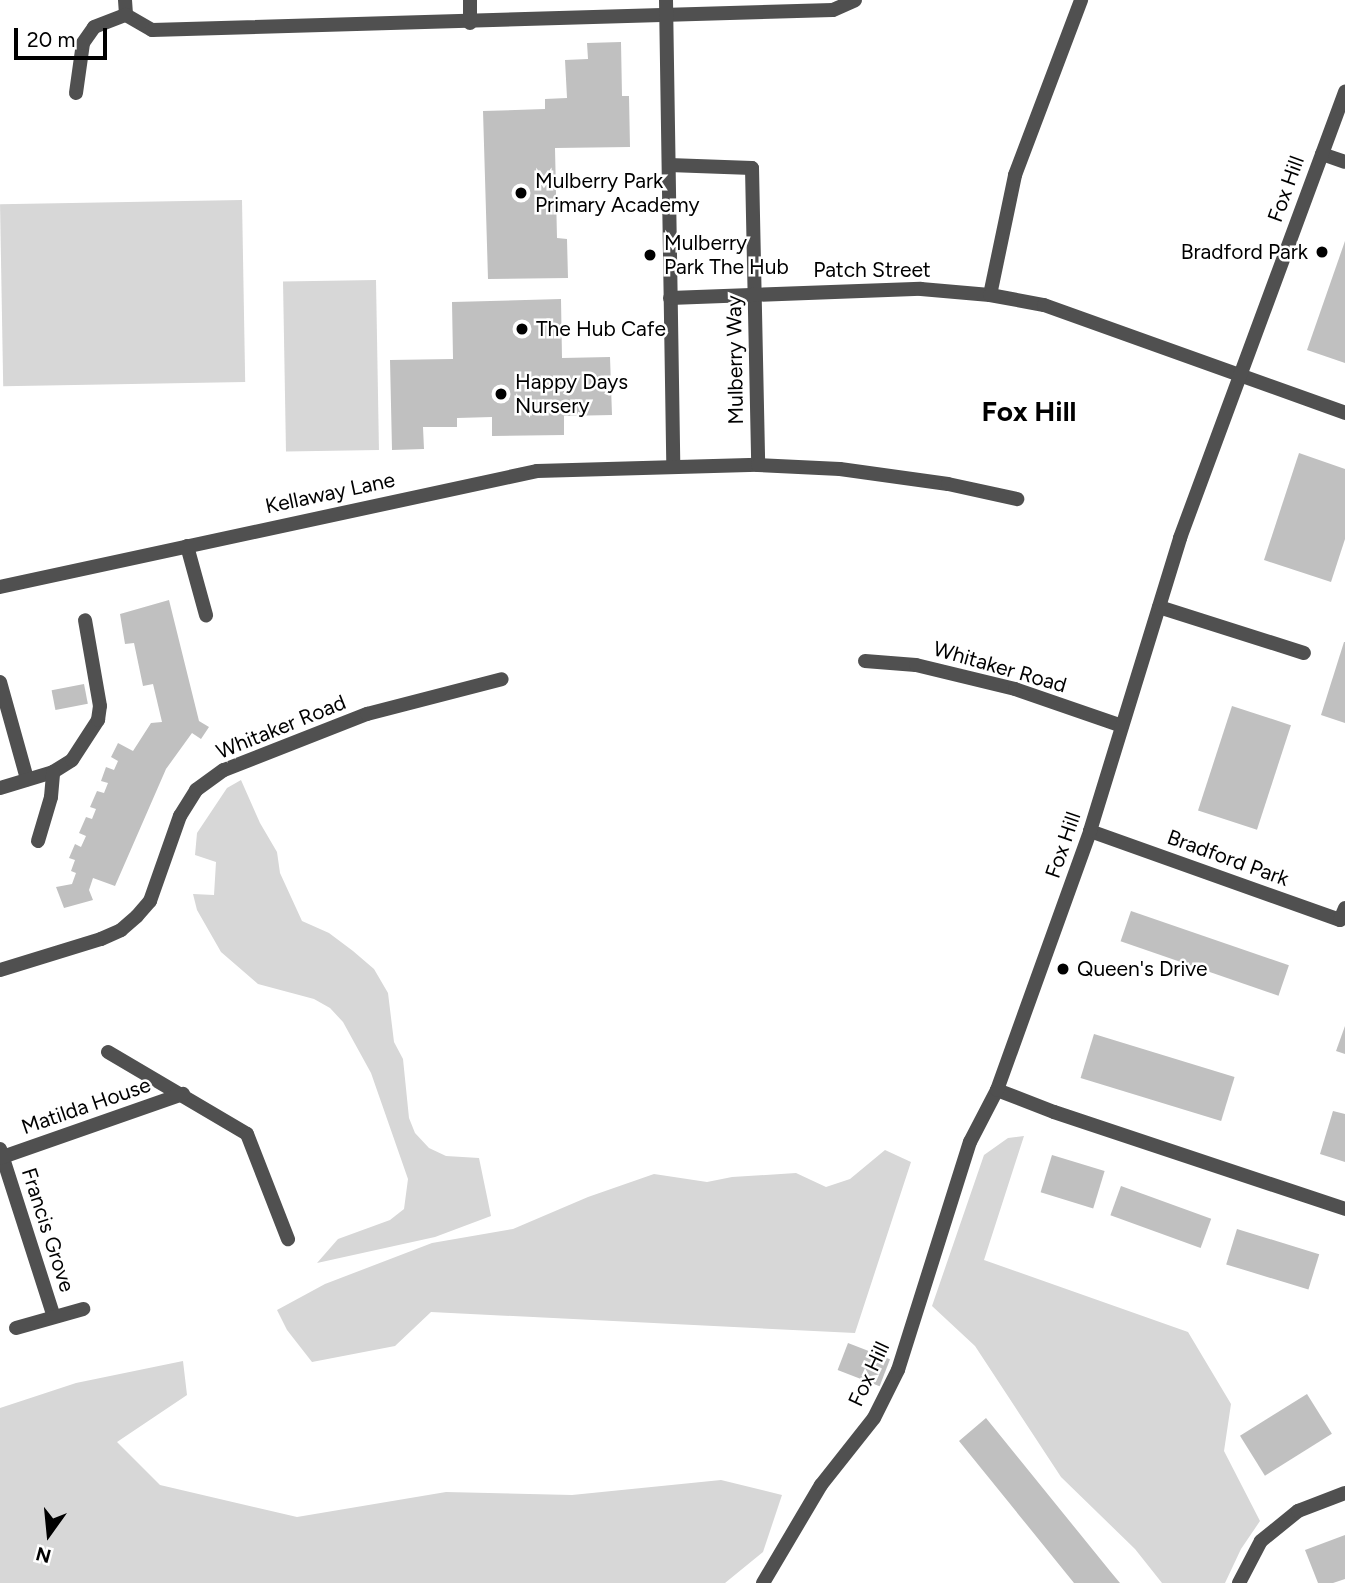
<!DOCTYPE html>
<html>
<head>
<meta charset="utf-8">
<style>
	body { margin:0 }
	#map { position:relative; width:1345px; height:1583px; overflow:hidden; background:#fff; font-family:Figtree,sans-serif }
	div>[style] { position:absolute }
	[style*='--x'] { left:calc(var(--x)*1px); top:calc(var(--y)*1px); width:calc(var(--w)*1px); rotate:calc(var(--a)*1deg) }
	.green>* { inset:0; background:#d7d7d7; transform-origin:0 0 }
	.building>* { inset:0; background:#c0c0c0; transform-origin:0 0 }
	.lane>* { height:14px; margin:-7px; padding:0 7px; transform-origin:7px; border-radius:7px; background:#505050 }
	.street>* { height:14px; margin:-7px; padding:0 7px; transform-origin:7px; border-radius:7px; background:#505050 }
	.dots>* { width:19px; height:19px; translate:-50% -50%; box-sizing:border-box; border:4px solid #fff; border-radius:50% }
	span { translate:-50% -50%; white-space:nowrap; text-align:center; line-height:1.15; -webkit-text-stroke:5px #fff; paint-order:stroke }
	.poi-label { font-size:21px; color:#000 }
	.left { translate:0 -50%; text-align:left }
	.right { translate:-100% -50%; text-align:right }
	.street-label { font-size:21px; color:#000 }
	.district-label { font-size:28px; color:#000; font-weight:700 }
	.north { position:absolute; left:14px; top:1499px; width:70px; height:70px; -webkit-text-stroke:5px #fff; paint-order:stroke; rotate:195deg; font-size:19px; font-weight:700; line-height:28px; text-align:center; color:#000 }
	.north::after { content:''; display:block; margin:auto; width:24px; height:32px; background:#000; clip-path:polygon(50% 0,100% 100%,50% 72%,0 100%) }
	.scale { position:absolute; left:14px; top:28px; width:93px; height:32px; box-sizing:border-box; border:4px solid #000; border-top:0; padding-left:9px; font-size:21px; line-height:24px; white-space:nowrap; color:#000; -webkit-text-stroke:5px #fff; paint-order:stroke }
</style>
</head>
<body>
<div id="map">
	<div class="green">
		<div style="left:242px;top:200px;width:182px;height:242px;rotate:89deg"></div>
		<div style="left:376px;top:280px;width:170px;height:93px;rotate:89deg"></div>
		<div style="clip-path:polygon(241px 780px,260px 823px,277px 852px,280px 873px,302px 921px,329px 933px,353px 951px,374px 969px,388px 993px,394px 1042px,403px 1059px,409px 1118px,415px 1133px,429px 1148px,446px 1156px,479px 1158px,491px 1216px,435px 1237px,317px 1263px,338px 1239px,390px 1220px,404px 1209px,408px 1179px,371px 1073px,343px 1022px,330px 1008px,314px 999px,258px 984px,221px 952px,197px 910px,193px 894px,214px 895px,216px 862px,195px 855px,197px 833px,227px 788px)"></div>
		<div style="clip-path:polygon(1024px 1136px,984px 1260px,1188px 1332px,1231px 1404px,1224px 1451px,1260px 1521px,1241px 1549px,1225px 1583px,1162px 1583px,1135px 1549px,1061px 1477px,975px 1346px,932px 1306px,984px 1155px,1008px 1138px)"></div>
		<div style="clip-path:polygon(885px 1150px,911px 1162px,855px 1333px,431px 1312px,395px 1346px,312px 1362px,287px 1330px,277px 1310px,325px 1284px,432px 1243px,513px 1229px,588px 1197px,654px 1174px,707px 1182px,732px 1177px,796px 1173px,826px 1187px,850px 1179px)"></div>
		<div style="clip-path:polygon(183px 1361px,187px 1395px,117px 1442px,160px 1485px,297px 1517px,446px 1492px,572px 1495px,721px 1480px,782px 1495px,763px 1552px,725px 1583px,0 1583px,0 1408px,76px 1383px)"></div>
	</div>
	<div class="building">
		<div style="clip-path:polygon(621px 42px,622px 96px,629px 96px,630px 147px,555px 148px,557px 238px,567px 239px,568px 278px,488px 279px,483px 111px,545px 109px,545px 99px,567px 98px,565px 60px,588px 59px,587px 43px)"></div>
		<div style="clip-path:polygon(1345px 241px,1345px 363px,1307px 350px)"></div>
		<div style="clip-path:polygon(561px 299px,562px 358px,610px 357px,612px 415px,564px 416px,564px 435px,492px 436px,492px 417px,457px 418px,457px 427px,423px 427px,424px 449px,392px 450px,390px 360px,453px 359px,452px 302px)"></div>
		<div style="clip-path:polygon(1299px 453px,1345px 469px,1345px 539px,1331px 582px,1264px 560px)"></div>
		<div style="clip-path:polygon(169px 600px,199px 721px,209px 727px,201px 739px,192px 733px,166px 769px,115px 886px,93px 878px,89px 890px,93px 900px,64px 908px,56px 887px,72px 884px,76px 873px,71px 871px,75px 860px,69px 858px,75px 844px,81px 847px,86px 836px,79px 833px,86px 817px,92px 819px,96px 809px,90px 807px,97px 791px,104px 793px,108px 783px,101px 781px,106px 767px,114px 770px,118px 761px,111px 757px,118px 743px,133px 751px,151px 723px,162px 722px,153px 684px,143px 686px,134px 643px,125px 644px,120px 614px)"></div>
		<div style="clip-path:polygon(1344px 642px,1345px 642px,1345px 723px,1321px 715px)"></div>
		<div style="left:84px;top:684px;width:20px;height:33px;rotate:79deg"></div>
		<div style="left:1232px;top:706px;width:62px;height:110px;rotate:18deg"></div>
		<div style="left:1131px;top:911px;width:167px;height:32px;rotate:19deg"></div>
		<div style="clip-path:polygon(1345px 1026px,1345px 1054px,1336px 1051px)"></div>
		<div style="left:1094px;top:1034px;width:147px;height:46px;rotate:17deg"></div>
		<div style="clip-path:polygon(1333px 1111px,1345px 1114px,1345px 1162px,1320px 1154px)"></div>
		<div style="left:1052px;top:1155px;width:55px;height:39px;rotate:17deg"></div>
		<div style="left:1121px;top:1186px;width:96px;height:31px;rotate:20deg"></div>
		<div style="left:1237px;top:1229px;width:86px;height:37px;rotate:17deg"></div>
		<div style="left:848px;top:1343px;width:45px;height:29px;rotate:21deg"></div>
		<div style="left:1307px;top:1394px;width:47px;height:79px;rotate:58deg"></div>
		<div style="clip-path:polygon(986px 1418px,1110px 1571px,1120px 1583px,1074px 1583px,959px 1441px)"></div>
		<div style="clip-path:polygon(1345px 1535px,1345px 1579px,1333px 1583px,1318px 1583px,1305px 1550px)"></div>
	</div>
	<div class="lane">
		<div style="--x:1322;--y:154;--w:24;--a:19"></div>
	</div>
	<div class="street">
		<div style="--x:125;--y:0;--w:15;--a:86"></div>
		<div style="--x:126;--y:15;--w:30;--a:30"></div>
		<div style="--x:152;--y:30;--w:681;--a:-1.68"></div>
		<div style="--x:833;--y:10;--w:24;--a:-24"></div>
		<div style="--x:470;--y:0;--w:23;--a:90"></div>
		<div style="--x:666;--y:0;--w:467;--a:89.1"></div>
		<div style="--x:76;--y:93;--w:50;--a:-82"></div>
		<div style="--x:83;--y:43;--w:19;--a:-55"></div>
		<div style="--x:94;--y:27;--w:34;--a:-21"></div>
		<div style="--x:669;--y:165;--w:83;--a:2.1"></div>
		<div style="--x:752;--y:168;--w:297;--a:88.8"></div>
		<div style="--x:990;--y:295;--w:123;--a:-78.2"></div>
		<div style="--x:1015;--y:175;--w:187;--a:-69.3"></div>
		<div style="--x:670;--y:298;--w:251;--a:-2.1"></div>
		<div style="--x:921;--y:289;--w:69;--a:5"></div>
		<div style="--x:990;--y:295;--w:55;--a:10.5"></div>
		<div style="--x:1044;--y:305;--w:320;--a:19.7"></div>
		<div style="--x:187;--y:546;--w:72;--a:74.6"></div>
		<div style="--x:0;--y:587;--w:549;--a:-12.19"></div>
		<div style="--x:537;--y:471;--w:221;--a:-1.6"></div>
		<div style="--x:758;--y:465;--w:82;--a:2.8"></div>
		<div style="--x:840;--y:469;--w:109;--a:7.9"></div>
		<div style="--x:948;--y:484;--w:71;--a:12.3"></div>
		<div style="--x:1159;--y:607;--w:152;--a:17.6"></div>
		<div style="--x:865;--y:661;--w:51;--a:4.5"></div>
		<div style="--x:916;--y:665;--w:102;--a:13.6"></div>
		<div style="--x:1015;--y:689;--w:113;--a:19.1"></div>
		<div style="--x:0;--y:682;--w:101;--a:74.4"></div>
		<div style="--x:0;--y:788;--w:55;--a:-16.8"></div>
		<div style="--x:53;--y:772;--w:22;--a:-32"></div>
		<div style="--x:72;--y:760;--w:48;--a:-57"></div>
		<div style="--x:98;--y:720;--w:14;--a:-82"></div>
		<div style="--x:100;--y:706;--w:87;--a:-99.9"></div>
		<div style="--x:1090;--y:831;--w:265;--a:19.6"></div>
		<div style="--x:1340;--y:920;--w:13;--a:-67"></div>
		<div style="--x:38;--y:841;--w:46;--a:-73.5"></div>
		<div style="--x:51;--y:797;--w:25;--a:-85"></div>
		<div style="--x:0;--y:970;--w:106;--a:-17.1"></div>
		<div style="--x:101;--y:939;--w:22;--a:-24"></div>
		<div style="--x:121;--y:930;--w:21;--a:-41"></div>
		<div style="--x:137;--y:916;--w:20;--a:-49"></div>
		<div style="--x:150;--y:901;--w:90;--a:-70.6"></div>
		<div style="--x:180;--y:816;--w:31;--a:-58"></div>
		<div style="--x:196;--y:790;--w:34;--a:-36"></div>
		<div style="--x:224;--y:770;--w:154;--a:-21.4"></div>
		<div style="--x:367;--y:714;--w:139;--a:-14.5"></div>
		<div style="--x:108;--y:1052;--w:161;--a:30.5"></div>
		<div style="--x:247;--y:1134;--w:113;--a:68.7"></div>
		<div style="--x:997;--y:1090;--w:61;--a:21.1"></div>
		<div style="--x:1054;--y:1112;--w:307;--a:18.4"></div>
		<div style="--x:0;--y:1149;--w:176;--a:72.2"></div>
		<div style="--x:0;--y:1158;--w:194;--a:-19.3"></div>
		<div style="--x:16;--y:1328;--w:70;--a:-15.8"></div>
		<div style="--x:763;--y:1583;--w:114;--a:-59.4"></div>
		<div style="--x:821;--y:1485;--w:85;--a:-51.7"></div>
		<div style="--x:874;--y:1418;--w:54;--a:-63.4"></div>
		<div style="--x:898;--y:1370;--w:239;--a:-72.5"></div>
		<div style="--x:970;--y:1142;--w:59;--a:-62.6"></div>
		<div style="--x:997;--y:1090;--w:275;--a:-70.2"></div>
		<div style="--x:1090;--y:831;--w:307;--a:-72.9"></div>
		<div style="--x:1180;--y:538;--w:476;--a:-69.7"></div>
		<div style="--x:1239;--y:1583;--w:47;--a:-62.4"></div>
		<div style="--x:1261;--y:1541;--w:48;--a:-39"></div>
		<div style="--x:1298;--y:1511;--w:50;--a:-21"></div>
	</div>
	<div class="dots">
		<div style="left:521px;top:193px;background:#000"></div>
		<div style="left:1322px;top:252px;background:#000"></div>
		<div style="left:650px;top:255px;background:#000"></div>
		<div style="left:522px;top:329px;background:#000"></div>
		<div style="left:501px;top:394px;background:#000"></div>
		<div style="left:1063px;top:969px;background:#000"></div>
	</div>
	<div class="poi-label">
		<span class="left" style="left:535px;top:193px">Mulberry Park<br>Primary Academy</span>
		<span class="left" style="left:664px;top:255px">Mulberry<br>Park The Hub</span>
		<span class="right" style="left:1308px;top:252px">Bradford Park</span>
		<span class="left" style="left:536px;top:329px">The Hub Cafe</span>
		<span class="left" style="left:515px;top:394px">Happy Days<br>Nursery</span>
		<span class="left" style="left:1077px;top:969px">Queen's Drive</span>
	</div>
	<div class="street-label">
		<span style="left:1286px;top:189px;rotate:-70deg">Fox Hill</span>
		<span style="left:872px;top:270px">Patch Street</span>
		<span style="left:735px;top:360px;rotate:-91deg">Mulberry Way</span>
		<span style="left:330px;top:493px;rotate:-12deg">Kellaway Lane</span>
		<span style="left:1000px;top:667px;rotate:16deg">Whitaker Road</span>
		<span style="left:281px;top:727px;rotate:-22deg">Whitaker Road</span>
		<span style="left:1063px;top:845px;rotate:-71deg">Fox Hill</span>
		<span style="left:1228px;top:858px;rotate:20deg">Bradford Park</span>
		<span style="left:86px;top:1106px;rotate:-19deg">Matilda House</span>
		<span style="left:48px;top:1230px;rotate:72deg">Francis Grove</span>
		<span style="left:869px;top:1374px;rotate:-65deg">Fox Hill</span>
	</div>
	<div class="district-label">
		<span style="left:1029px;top:411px">Fox Hill</span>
	</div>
	<div class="north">N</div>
	<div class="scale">20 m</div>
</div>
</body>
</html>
